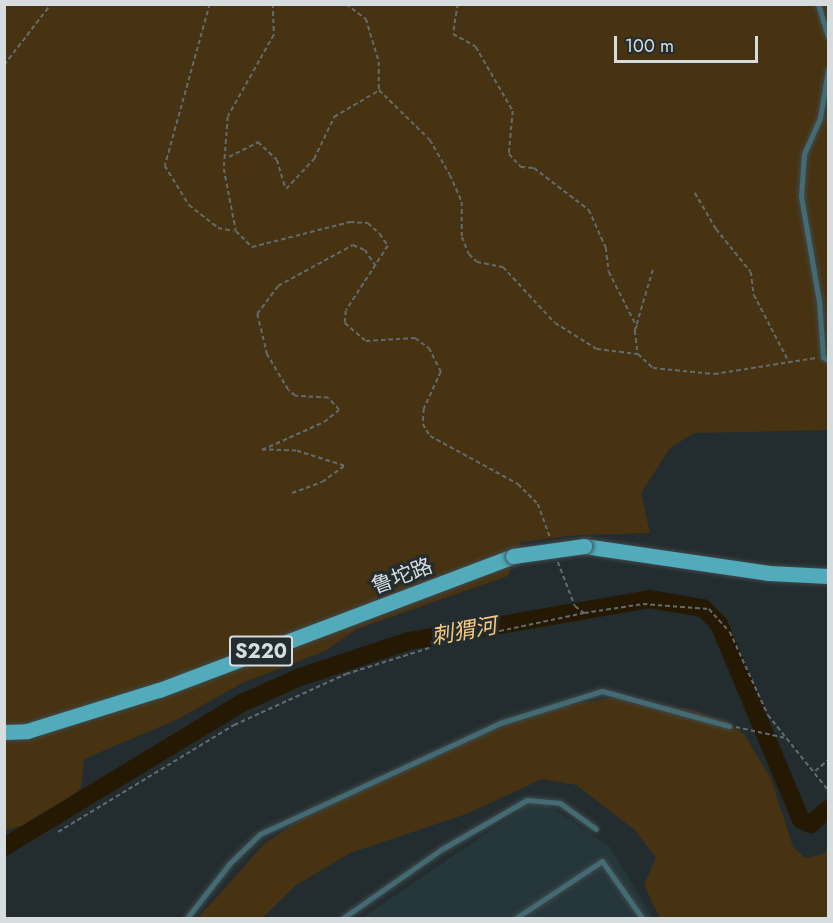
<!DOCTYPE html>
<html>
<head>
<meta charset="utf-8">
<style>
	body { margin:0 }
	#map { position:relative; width:833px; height:923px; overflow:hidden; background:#232d2f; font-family:Jost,"Noto Sans SC",sans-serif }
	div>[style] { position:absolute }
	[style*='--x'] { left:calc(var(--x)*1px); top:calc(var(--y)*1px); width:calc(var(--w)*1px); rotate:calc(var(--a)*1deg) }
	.built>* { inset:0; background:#25373b }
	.green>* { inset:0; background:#473311 }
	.river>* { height:18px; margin:-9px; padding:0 9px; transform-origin:9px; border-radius:9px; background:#261903 }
	.path>* { height:1.5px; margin-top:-0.75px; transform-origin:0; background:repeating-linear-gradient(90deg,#626b6d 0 4.5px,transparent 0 7.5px) }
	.roads { filter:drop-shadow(0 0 2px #40494b) drop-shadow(0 0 2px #40494b) }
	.service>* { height:5px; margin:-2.5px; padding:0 2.5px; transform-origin:2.5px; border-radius:2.5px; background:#436b73 }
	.primary>* { height:15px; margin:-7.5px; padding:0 7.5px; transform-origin:7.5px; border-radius:7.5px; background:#51abbb }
	.bridges { filter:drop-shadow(0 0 2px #40494b) drop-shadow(0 0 2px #40494b) }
	.primary-bridge>* { height:15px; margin:-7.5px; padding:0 7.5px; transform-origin:7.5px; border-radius:7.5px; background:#51abbb }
	span { translate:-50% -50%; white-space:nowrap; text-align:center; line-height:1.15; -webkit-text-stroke:6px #232d2f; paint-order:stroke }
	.shield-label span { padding:2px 4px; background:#232d2f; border:2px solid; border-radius:4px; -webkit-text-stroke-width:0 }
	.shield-label { font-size:20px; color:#d7dddf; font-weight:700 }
	.street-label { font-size:21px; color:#d7dddf }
	.water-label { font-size:22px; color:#f7c77d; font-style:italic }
	.frame { position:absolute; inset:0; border:6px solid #d7dddf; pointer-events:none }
	.scale { position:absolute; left:614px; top:36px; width:144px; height:27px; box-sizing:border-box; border:3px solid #d7dddf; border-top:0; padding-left:8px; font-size:18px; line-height:21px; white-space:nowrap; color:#d7dddf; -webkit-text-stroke:4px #232d2f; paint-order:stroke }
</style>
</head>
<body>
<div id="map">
	<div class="built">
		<div style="clip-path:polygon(538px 798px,609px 846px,653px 918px,362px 918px)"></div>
	</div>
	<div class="green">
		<div style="clip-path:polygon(4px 5px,828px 5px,828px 430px,694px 433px,670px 448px,641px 493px,650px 533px,577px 535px,521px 542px,508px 576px,357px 629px,325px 651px,244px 682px,176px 720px,84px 759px,81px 787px,66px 804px,50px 818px,5px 830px)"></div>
		<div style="clip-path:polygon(618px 697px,692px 710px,728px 722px,744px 734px,771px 779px,793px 847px,805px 858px,824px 854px,828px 847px,828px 918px,660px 918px,644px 885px,656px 858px,635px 830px,576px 785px,542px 779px,466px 814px,350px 853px,295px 886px,262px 918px,198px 918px,264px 844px,320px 807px,525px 712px)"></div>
	</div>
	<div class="river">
		<div style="--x:4;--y:847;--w:278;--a:-31.2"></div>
		<div style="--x:242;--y:703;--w:64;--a:-24.1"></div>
		<div style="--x:300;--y:677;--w:115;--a:-18.3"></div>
		<div style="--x:409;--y:641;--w:244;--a:-9.9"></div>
		<div style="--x:649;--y:599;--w:55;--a:9.5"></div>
		<div style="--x:703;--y:608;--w:23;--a:45"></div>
		<div style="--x:719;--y:624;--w:212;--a:67.3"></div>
		<div style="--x:801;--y:820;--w:11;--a:22"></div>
		<div style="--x:811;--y:824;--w:23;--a:-41"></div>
	</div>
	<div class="path">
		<div style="--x:210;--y:4;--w:168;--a:105.5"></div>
		<div style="--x:165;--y:166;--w:46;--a:58.4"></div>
		<div style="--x:189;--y:205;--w:37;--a:38"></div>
		<div style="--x:218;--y:228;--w:16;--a:11"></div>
		<div style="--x:273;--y:4;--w:31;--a:88"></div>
		<div style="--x:274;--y:35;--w:94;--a:119.3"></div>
		<div style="--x:228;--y:117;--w:52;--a:94.4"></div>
		<div style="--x:224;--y:169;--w:63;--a:79"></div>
		<div style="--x:236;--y:231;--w:23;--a:45"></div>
		<div style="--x:252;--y:247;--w:101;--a:-14.3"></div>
		<div style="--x:350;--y:222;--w:18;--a:3"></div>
		<div style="--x:368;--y:223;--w:16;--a:43"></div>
		<div style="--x:380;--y:234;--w:14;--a:56"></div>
		<div style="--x:388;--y:246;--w:77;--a:122.9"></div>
		<div style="--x:346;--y:311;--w:12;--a:95"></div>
		<div style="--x:345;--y:323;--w:28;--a:41"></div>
		<div style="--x:366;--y:341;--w:49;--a:-3.5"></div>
		<div style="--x:415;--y:338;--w:17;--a:36"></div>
		<div style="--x:429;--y:348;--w:27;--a:63"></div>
		<div style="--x:441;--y:372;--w:41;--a:114.7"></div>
		<div style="--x:424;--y:409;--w:15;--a:94"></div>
		<div style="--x:423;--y:424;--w:14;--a:60"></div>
		<div style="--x:430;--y:436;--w:100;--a:28.6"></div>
		<div style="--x:518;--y:484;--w:28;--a:45"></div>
		<div style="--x:538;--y:504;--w:35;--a:70"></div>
		<div style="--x:346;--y:4;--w:25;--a:37"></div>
		<div style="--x:366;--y:19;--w:45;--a:73.2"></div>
		<div style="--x:379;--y:62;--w:28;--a:90"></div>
		<div style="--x:379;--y:90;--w:71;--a:44.4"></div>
		<div style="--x:430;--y:140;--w:40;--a:60.3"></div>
		<div style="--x:450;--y:175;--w:30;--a:66"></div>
		<div style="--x:462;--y:202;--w:35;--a:90"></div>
		<div style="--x:462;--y:237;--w:18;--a:68"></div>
		<div style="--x:469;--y:254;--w:11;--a:45"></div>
		<div style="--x:477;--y:262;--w:26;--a:11"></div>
		<div style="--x:503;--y:267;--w:76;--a:47.1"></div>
		<div style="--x:555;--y:323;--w:49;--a:31.8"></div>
		<div style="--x:597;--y:349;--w:41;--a:7"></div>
		<div style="--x:458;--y:4;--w:30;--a:99"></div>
		<div style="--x:453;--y:34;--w:26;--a:29"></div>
		<div style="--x:476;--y:47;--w:74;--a:60"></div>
		<div style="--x:513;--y:111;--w:43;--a:95.3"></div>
		<div style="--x:509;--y:154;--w:18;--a:47"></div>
		<div style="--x:521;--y:167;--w:13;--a:4"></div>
		<div style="--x:534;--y:168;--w:69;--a:37.4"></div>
		<div style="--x:589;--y:210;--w:42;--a:65.9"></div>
		<div style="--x:606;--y:248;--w:24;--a:83"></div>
		<div style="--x:609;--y:272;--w:62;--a:63"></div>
		<div style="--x:4;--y:65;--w:77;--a:-52.4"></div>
		<div style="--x:229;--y:157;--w:33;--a:-27"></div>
		<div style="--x:258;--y:142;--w:26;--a:43"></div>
		<div style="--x:277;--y:160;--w:30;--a:73"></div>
		<div style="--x:286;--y:189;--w:41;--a:-47"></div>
		<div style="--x:314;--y:159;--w:47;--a:-64.5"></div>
		<div style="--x:334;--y:117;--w:51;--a:-30.6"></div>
		<div style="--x:695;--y:193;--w:42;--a:59.7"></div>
		<div style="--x:716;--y:229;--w:55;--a:50.9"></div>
		<div style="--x:751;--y:272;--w:23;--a:83"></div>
		<div style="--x:754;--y:295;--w:76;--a:62.4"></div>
		<div style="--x:653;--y:270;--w:64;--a:106.4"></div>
		<div style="--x:635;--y:331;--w:23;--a:83"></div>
		<div style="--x:638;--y:354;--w:21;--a:43"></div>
		<div style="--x:653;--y:368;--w:61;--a:5.6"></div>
		<div style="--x:714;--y:374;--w:103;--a:-8.9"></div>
		<div style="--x:292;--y:493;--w:32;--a:-20"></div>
		<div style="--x:322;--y:482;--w:27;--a:-36"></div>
		<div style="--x:344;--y:466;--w:50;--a:-162.6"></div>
		<div style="--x:296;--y:451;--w:34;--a:-178"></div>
		<div style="--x:262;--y:450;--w:68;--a:-24.3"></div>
		<div style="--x:324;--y:422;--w:19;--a:-39"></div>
		<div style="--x:339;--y:410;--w:16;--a:-133"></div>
		<div style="--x:328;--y:398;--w:33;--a:-177"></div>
		<div style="--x:295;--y:396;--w:9;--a:-139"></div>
		<div style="--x:288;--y:390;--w:41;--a:-121"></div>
		<div style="--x:267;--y:355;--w:42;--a:-103.7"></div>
		<div style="--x:257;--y:314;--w:35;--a:-53"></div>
		<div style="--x:278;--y:286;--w:85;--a:-28.7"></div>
		<div style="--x:353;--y:245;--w:13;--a:23"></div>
		<div style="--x:365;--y:250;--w:22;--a:56"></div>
		<div style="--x:558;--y:562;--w:47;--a:68.9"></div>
		<div style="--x:575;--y:606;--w:11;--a:38"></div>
		<div style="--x:584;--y:613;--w:60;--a:-8.7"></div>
		<div style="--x:643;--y:604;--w:66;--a:4.3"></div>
		<div style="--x:709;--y:609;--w:31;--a:48"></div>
		<div style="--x:730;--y:632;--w:91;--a:65.4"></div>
		<div style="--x:768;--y:715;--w:96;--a:51.3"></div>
		<div style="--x:736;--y:727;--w:51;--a:12.4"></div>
		<div style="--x:815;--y:771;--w:17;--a:-40"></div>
		<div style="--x:58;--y:832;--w:206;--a:-31.3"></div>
		<div style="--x:234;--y:725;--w:123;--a:-24.5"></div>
		<div style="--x:346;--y:674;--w:107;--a:-17.4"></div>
		<div style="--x:448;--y:642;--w:139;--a:-12"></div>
	</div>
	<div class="roads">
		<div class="service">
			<div style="--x:818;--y:4;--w:34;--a:73"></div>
			<div style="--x:828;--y:70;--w:49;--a:99.5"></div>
			<div style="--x:820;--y:118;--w:39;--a:114"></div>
			<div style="--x:804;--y:154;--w:42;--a:94.1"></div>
			<div style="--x:801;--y:196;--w:107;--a:80.3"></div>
			<div style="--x:819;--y:301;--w:56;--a:85.9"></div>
			<div style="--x:823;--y:357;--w:6;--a:31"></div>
			<div style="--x:187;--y:918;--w:70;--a:-52"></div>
			<div style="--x:230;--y:863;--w:42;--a:-44"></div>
			<div style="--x:260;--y:834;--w:264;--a:-24.8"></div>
			<div style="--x:500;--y:723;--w:107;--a:-17.4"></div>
			<div style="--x:602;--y:691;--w:132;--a:15.4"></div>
			<div style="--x:343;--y:918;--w:121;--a:-34.9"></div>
			<div style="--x:442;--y:849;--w:98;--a:-30"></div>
			<div style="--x:527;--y:800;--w:33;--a:5"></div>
			<div style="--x:560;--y:803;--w:44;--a:35.8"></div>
			<div style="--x:516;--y:918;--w:103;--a:-33.5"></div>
			<div style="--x:602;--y:861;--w:70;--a:54.9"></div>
		</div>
		<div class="primary">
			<div style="--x:584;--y:546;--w:187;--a:8.3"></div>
			<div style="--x:769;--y:573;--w:59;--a:2.9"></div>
			<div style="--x:4;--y:732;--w:23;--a:-2"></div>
			<div style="--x:27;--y:731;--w:138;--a:-17.3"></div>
			<div style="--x:159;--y:690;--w:379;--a:-20.7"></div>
		</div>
	</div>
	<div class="bridges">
		<div class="primary-bridge">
			<div style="--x:513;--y:556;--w:72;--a:-8"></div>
		</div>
	</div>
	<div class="shield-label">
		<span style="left:261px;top:651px">S220</span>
	</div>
	<div class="street-label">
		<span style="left:402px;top:576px;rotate:-21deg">鲁坨路</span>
	</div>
	<div class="water-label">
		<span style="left:464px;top:631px;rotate:-10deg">刺猬河</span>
	</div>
	<div class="frame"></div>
	<div class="scale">100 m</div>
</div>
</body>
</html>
